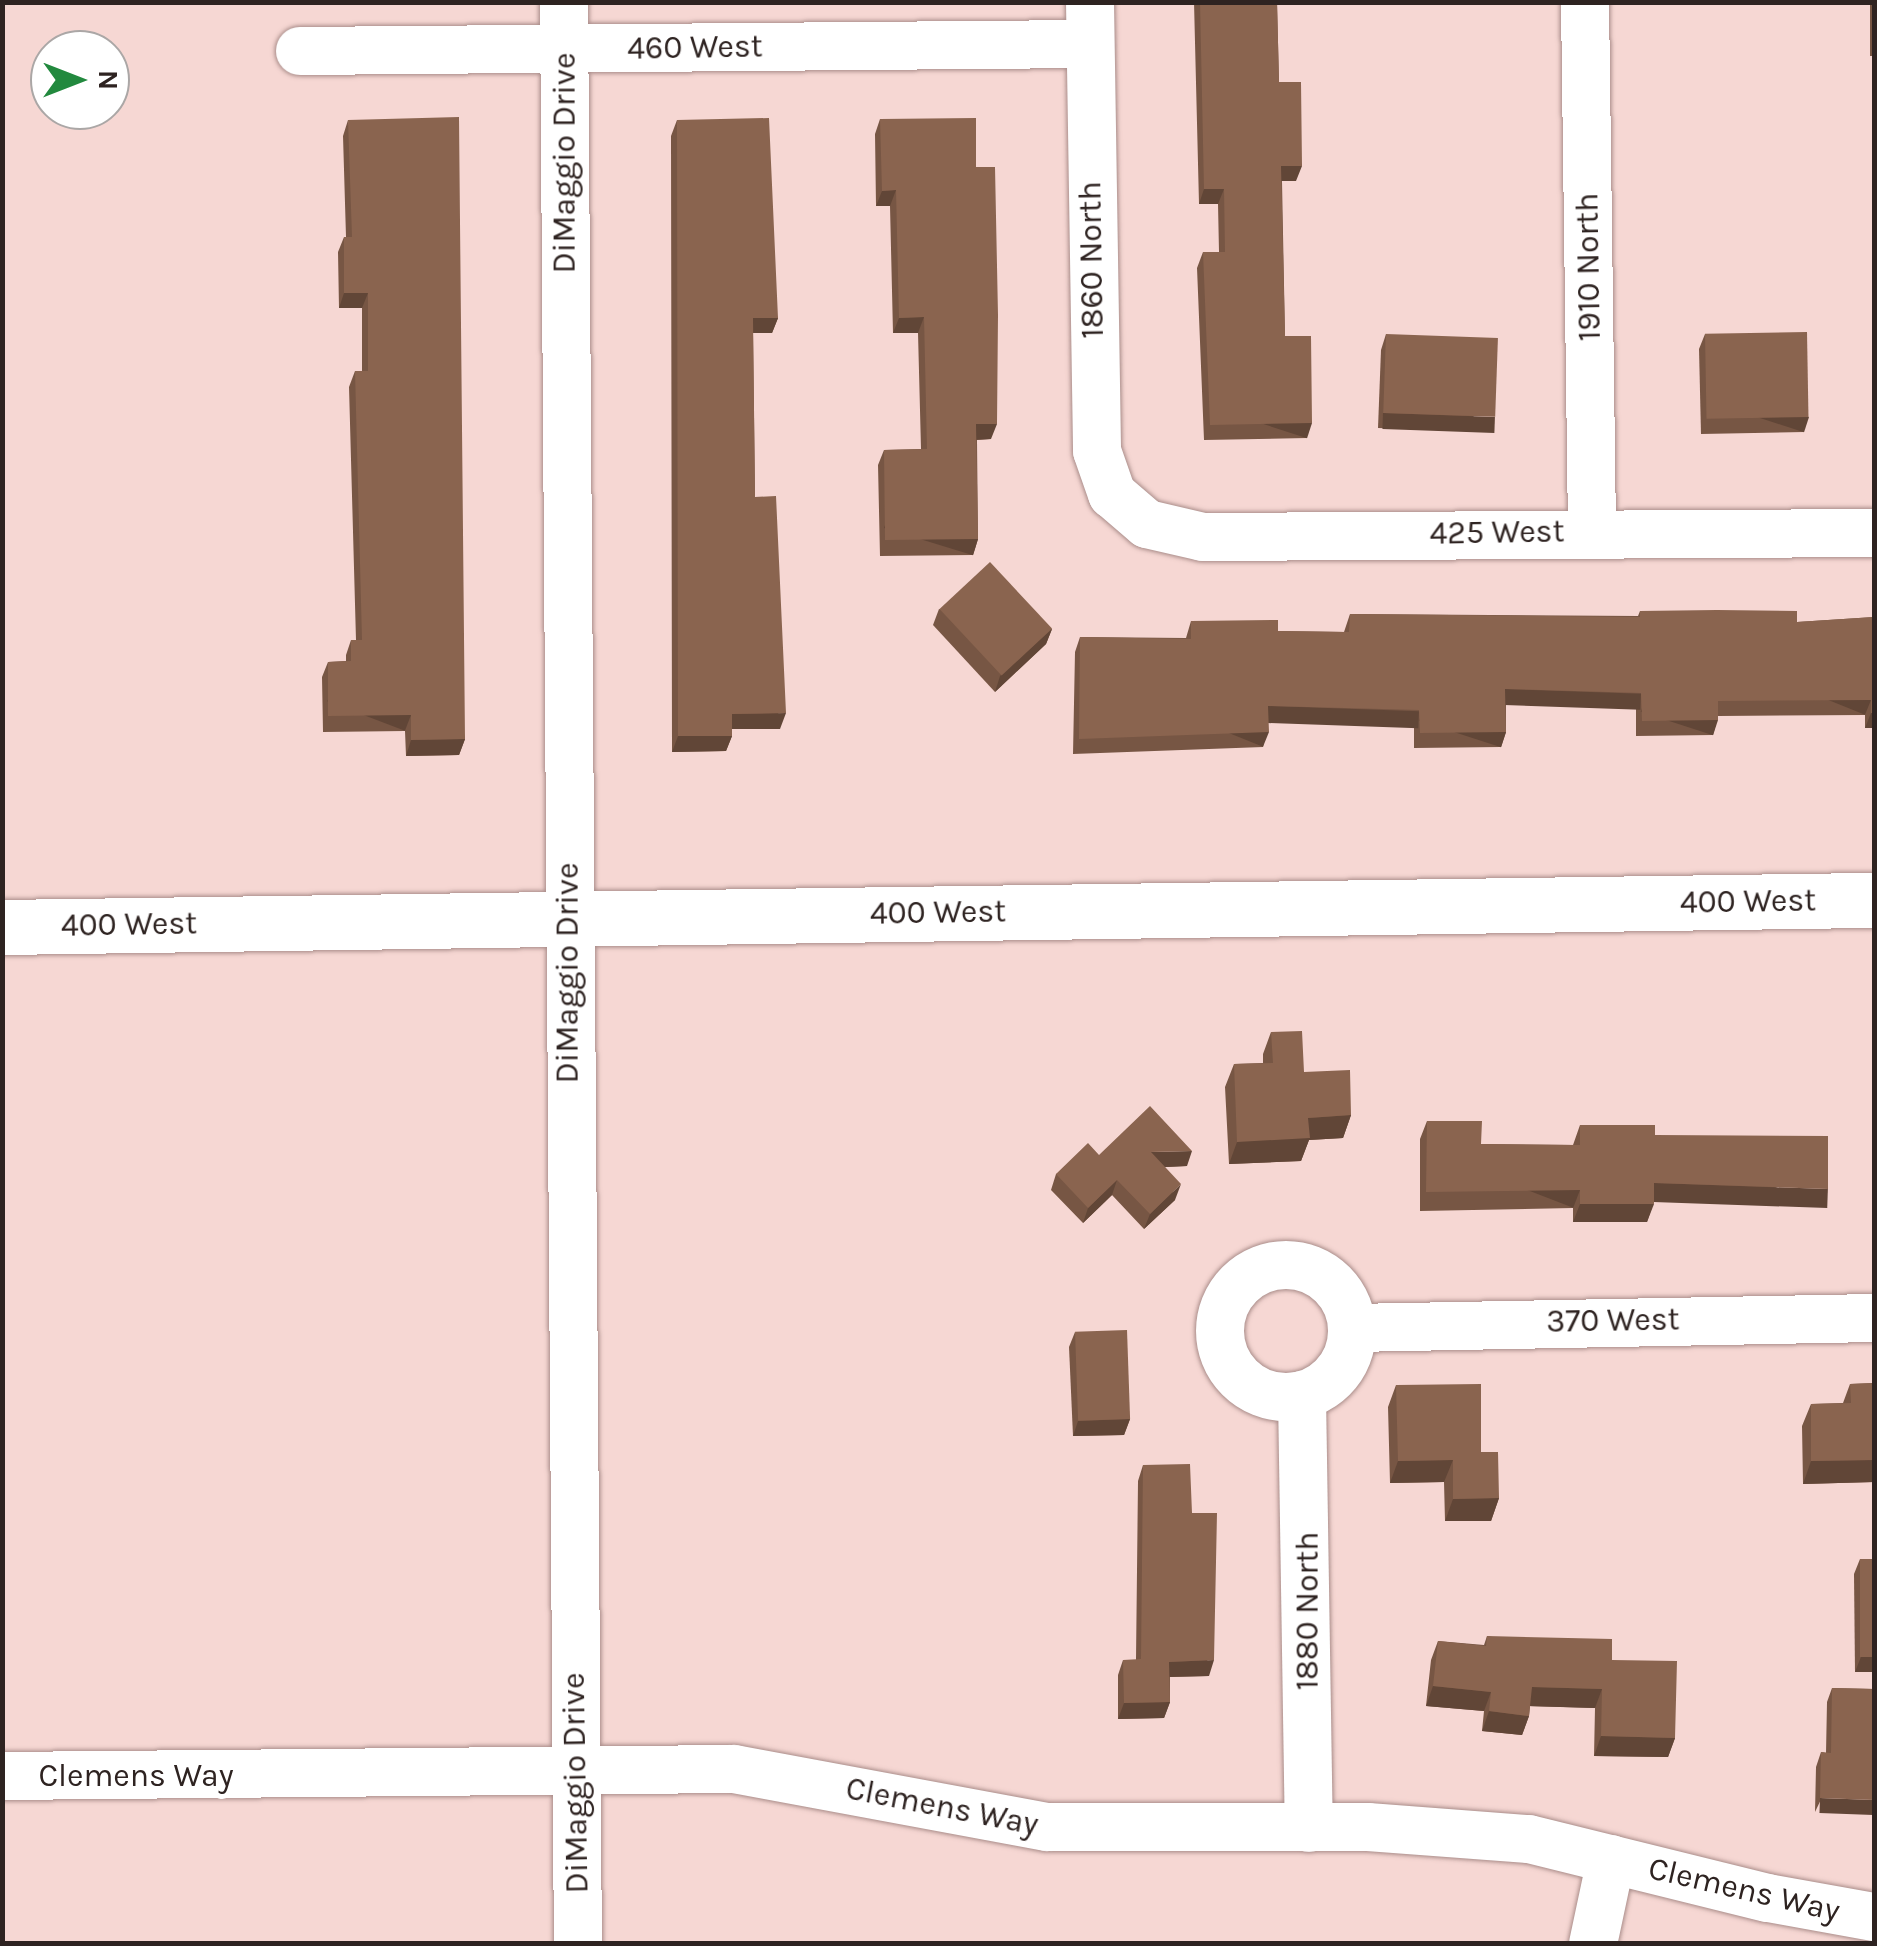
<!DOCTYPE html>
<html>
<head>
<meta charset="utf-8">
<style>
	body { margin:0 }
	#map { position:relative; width:1877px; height:1946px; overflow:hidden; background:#f6d7d3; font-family:Karla,sans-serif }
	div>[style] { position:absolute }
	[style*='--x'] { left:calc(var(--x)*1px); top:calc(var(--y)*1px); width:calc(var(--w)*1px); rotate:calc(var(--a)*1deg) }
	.roads { filter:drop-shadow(0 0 2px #aa8d8a) drop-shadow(0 0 2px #aa8d8a) }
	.minor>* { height:48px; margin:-24px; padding:0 24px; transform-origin:24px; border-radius:24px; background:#fff }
	.minor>.ring { margin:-24px; padding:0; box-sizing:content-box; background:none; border:48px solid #fff; border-radius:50% }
	.tertiary>* { height:55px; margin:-27.5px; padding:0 27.5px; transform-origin:27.5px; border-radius:27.5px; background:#fff }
	.wall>* { inset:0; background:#775644; transform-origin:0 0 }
	.shaded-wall>* { inset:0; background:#614637; transform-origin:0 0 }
	.building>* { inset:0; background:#8a644f; transform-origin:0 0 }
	span { translate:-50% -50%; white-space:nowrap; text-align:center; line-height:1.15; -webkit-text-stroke:10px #fff; paint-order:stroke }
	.street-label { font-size:32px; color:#2e2321 }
	.frame { position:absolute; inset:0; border:5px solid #2e2321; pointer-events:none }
	.north { position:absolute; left:30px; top:30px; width:100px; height:100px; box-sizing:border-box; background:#fff; border:2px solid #aba7a6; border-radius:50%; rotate:90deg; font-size:28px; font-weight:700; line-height:40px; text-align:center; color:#2e2321 }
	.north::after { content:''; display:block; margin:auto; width:35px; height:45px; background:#22893e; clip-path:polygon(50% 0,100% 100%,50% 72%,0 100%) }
</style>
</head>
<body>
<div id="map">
	<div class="roads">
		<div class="minor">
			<div style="--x:564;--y:2;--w:1942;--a:89.59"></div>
			<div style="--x:1090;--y:2;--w:449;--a:89.1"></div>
			<div style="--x:1097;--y:451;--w:46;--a:70.8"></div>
			<div style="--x:1112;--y:494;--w:46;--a:40.6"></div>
			<div style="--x:1147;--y:524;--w:57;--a:13.1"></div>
			<div style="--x:1203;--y:537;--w:671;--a:-0.34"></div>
			<div style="--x:1585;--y:2;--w:530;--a:89.24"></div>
			<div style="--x:300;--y:51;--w:790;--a:-0.51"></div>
			<div class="ring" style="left:1220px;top:1265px;width:84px;height:84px"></div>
			<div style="--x:1353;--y:1328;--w:521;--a:-1.1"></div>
			<div style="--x:1302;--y:1395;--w:433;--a:89.1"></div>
			<div style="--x:2;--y:1776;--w:732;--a:-0.55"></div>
			<div style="--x:734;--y:1769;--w:318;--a:10.5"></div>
			<div style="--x:1047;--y:1827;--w:321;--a:0"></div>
			<div style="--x:1368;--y:1827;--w:161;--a:4.3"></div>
			<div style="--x:1529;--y:1839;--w:246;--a:13.9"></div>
			<div style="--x:1768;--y:1898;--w:108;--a:10.2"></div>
			<div style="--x:1593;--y:1944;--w:87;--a:-78"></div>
		</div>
		<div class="tertiary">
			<div style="--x:2;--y:927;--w:1872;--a:-0.83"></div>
		</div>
	</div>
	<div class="wall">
		<div style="clip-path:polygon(1194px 2px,1277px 2px,1279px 82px,1296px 181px,1282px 181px,1285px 336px,1307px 438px,1204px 440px,1197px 268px,1203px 252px,1219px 252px,1218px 204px,1199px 204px)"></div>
		<div style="left:1870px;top:2px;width:4px;height:54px"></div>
		<div style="clip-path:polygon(880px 119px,976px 167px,991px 439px,977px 440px,978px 539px,973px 555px,880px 556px,878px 465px,884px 450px,921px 449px,918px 333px,893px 333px,890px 206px,876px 206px,875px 134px)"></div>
		<div style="clip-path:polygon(348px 120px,465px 739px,459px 755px,406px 756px,405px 731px,323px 732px,322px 677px,328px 662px,346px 661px,346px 655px,351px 640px,356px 640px,349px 387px,355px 371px,362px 371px,362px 308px,339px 308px,338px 252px,344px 237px,346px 237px,343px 136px)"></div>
		<div style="clip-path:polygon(677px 120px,778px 318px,772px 333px,753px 333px,755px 497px,780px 729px,732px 729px,732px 736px,726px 751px,672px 752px,671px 136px)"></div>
		<div style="clip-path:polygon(1386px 334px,1490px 432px,1378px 428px,1381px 350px)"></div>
		<div style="clip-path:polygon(1705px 334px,1804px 432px,1701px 434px,1699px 349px)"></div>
		<div style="clip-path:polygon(939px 609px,1052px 629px,1046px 644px,995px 692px,933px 625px)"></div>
		<div style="clip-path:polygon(1640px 611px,1797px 622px,1874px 617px,1874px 728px,1865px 728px,1865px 715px,1718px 716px,1713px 735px,1636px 736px,1636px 708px,1506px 704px,1506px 732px,1501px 747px,1414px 748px,1414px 725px,1268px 722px,1263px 747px,1073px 754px,1075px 652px,1080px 637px,1186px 638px,1191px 621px,1278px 631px,1344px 632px,1350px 614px,1638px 616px)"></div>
		<div style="clip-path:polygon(1271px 1032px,1304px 1072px,1351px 1115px,1343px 1138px,1309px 1140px,1301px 1161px,1229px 1164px,1225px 1087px,1234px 1064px,1263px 1063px,1263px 1054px)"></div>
		<div style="clip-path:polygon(1427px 1121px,1481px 1144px,1573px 1145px,1580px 1125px,1655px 1135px,1822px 1207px,1654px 1201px,1647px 1222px,1573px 1222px,1573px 1208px,1420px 1211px,1420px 1139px)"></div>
		<div style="clip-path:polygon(1099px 1155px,1187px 1166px,1165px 1167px,1175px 1200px,1144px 1229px,1112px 1195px,1083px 1223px,1051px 1190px,1056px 1174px)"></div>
		<div style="clip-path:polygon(1075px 1332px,1130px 1419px,1124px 1435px,1073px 1436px,1069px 1347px)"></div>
		<div style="clip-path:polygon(1874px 1383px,1874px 1482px,1803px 1484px,1802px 1426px,1811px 1404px,1843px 1403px,1850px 1384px)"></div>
		<div style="clip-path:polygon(1396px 1385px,1481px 1452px,1499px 1498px,1491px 1521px,1445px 1521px,1444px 1482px,1390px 1483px,1388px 1407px)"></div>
		<div style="clip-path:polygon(1143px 1465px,1192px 1513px,1209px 1676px,1170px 1677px,1170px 1702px,1164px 1718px,1118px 1719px,1118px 1675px,1123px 1660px,1136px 1660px,1138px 1481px)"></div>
		<div style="clip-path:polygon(1860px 1559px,1874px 1672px,1855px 1672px,1854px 1574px)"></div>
		<div style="clip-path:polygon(1487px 1636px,1612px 1660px,1675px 1738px,1668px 1757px,1594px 1756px,1595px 1708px,1530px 1706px,1529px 1716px,1522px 1735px,1482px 1731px,1484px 1711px,1426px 1706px,1431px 1660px,1438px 1641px,1484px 1645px)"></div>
		<div style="clip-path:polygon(1832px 1688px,1874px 1689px,1815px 1812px,1816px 1767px,1821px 1752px,1826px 1753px,1827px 1702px)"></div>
	</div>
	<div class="shaded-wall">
		<div style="clip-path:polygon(1281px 166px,1302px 166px,1296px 181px,1276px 181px)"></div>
		<div style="clip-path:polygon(1204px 189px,1224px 189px,1218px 204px,1199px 204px)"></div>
		<div style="clip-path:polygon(896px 190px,890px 206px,876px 206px,882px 191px)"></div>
		<div style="clip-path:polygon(344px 293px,368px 293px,362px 308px,339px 308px)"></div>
		<div style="clip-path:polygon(924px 317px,918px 333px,893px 333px,899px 318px)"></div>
		<div style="clip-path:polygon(753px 318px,778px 318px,772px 333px,748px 333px)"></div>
		<div style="left:1383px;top:413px;width:112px;height:16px;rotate:2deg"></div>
		<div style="left:1809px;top:417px;width:16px;height:102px;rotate:108deg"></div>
		<div style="left:1312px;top:423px;width:16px;height:102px;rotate:108deg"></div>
		<div style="clip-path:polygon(976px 424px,997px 424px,991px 439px,971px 440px)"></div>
		<div style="left:978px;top:539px;width:17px;height:93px;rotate:107deg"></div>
		<div style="clip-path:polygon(1052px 629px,1046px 644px,995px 692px,1000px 676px)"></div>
		<div style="left:1505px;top:689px;width:136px;height:16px;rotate:2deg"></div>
		<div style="left:1871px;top:700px;width:16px;height:153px;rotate:112deg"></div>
		<div style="left:1268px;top:706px;width:151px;height:17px;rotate:2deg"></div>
		<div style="clip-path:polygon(786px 713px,780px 729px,726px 729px,732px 714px)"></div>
		<div style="clip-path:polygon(1871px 713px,1874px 713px,1874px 728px,1865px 728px)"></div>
		<div style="left:411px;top:715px;width:17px;height:83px;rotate:111deg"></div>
		<div style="left:1718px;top:720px;width:16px;height:76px;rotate:108deg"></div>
		<div style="left:1269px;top:732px;width:16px;height:190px;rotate:112deg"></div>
		<div style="left:1506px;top:732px;width:16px;height:86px;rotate:108deg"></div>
		<div style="clip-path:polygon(678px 736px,732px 736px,726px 751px,672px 752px)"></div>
		<div style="clip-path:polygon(465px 739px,459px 755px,406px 756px,411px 740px)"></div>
		<div style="clip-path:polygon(1351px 1115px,1343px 1138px,1309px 1140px,1301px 1161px,1229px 1164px,1237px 1142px,1308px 1118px)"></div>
		<div style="clip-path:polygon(1192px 1151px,1187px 1166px,1145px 1168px,1151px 1152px)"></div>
		<div style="clip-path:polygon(1117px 1180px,1112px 1195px,1083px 1223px,1088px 1208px)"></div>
		<div style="left:1654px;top:1183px;width:174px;height:19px;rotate:2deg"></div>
		<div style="clip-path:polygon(1181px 1184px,1175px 1200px,1144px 1229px,1150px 1214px)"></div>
		<div style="left:1580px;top:1190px;width:19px;height:154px;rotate:111deg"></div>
		<div style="clip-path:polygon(1580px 1204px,1654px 1204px,1647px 1222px,1573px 1222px)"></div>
		<div style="clip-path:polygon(1130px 1419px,1124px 1435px,1073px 1436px,1078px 1421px)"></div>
		<div style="clip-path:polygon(1453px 1460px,1444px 1482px,1390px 1483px,1398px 1461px)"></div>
		<div style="clip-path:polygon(1874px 1460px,1874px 1482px,1803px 1484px,1811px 1461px)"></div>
		<div style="clip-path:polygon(1499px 1498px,1491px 1521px,1445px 1521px,1453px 1499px)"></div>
		<div style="clip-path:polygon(1861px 1657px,1874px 1657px,1874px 1672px,1855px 1672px)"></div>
		<div style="clip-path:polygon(1214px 1660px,1209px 1676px,1164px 1677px,1169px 1662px)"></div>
		<div style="clip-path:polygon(1433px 1686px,1491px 1692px,1484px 1711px,1426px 1706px)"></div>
		<div style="clip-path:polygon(1532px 1687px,1602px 1689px,1595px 1708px,1525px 1706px)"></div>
		<div style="clip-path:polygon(1170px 1702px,1164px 1718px,1118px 1719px,1124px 1703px)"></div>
		<div style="clip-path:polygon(1489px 1711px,1529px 1716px,1522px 1735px,1482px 1731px)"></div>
		<div style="clip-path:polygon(1601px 1736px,1675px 1738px,1668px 1757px,1594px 1756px)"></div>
		<div style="left:1820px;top:1798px;width:54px;height:15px;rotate:2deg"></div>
	</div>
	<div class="building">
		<div style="clip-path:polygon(1200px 2px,1277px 2px,1279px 82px,1301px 82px,1302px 166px,1281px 166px,1285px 336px,1311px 336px,1312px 423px,1210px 425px,1203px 252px,1225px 252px,1224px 189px,1204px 189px)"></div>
		<div style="clip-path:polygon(459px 117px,465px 739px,411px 740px,411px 715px,328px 716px,328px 662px,351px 661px,351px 640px,362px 640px,355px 371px,368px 371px,368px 293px,344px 293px,344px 237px,352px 237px,348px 120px)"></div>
		<div style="clip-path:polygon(769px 118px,778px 318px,753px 318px,755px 497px,776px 496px,786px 713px,732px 714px,732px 736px,678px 736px,677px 120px)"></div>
		<div style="clip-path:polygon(976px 118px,976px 167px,995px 167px,998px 315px,997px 424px,976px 424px,978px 539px,885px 540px,884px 450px,927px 449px,924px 317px,899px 318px,896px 190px,882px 191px,880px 119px)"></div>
		<div style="left:1807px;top:332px;width:85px;height:102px;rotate:89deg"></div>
		<div style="left:1386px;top:334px;width:112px;height:79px;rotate:2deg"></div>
		<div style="left:990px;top:562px;width:91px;height:69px;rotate:47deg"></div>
		<div style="clip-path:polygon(1717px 610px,1797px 611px,1797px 622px,1874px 617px,1874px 713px,1871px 713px,1871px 700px,1718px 701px,1718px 720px,1642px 721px,1641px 693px,1505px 689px,1506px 732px,1420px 733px,1419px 710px,1268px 706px,1269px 732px,1079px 739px,1080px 637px,1191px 639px,1191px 621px,1278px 620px,1278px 631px,1349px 632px,1350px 614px,1640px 617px,1640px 611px)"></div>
		<div style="clip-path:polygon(1302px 1031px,1304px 1072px,1350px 1070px,1351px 1115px,1308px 1118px,1310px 1138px,1237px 1142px,1234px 1064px,1273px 1063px,1271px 1032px)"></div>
		<div style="clip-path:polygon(1150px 1106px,1192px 1151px,1151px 1152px,1181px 1184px,1150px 1214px,1117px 1180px,1088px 1208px,1056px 1174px,1088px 1143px,1099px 1155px)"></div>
		<div style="clip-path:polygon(1427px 1121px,1482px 1121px,1481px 1144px,1580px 1145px,1580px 1125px,1655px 1125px,1655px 1135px,1828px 1136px,1828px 1189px,1654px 1183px,1654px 1204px,1580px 1204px,1580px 1190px,1426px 1192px)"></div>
		<div style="left:1127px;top:1330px;width:89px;height:52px;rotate:88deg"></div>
		<div style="clip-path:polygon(1874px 1383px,1874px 1460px,1811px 1461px,1811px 1404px,1851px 1403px,1850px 1384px)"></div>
		<div style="clip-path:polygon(1481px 1384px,1481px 1452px,1498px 1452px,1499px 1498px,1453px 1499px,1453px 1460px,1398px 1461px,1396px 1385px)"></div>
		<div style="clip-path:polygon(1190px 1464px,1192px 1513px,1217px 1513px,1214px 1660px,1169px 1662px,1170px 1702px,1124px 1703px,1123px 1660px,1141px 1659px,1143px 1465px)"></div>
		<div style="left:1860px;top:1559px;width:14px;height:98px"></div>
		<div style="clip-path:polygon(1487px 1636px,1612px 1639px,1612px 1660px,1677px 1661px,1675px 1738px,1601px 1736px,1602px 1689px,1532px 1687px,1529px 1716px,1489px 1711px,1491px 1692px,1433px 1686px,1438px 1641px,1486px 1646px)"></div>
		<div style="clip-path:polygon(1832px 1688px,1874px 1689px,1874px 1800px,1820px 1798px,1821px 1752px,1831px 1753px)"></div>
	</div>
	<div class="street-label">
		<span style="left:695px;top:48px;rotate:-1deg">460 West</span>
		<span style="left:565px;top:163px;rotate:-90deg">DiMaggio Drive</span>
		<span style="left:1092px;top:260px;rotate:-91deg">1860 North</span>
		<span style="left:1589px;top:267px;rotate:-91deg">1910 North</span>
		<span style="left:1497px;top:533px;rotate:-1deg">425 West</span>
		<span style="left:1748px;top:902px;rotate:-1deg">400 West</span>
		<span style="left:938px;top:913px;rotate:-1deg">400 West</span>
		<span style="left:129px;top:925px;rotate:-1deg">400 West</span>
		<span style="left:568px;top:973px;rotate:-90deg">DiMaggio Drive</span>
		<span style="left:1613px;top:1321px;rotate:-1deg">370 West</span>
		<span style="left:1308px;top:1611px;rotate:-90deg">1880 North</span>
		<span style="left:136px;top:1776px">Clemens Way</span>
		<span style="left:576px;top:1783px;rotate:-91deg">DiMaggio Drive</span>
		<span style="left:942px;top:1807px;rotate:11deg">Clemens Way</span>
		<span style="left:1744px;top:1890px;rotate:13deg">Clemens Way</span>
	</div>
	<div class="frame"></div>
	<div class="north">N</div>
</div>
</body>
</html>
